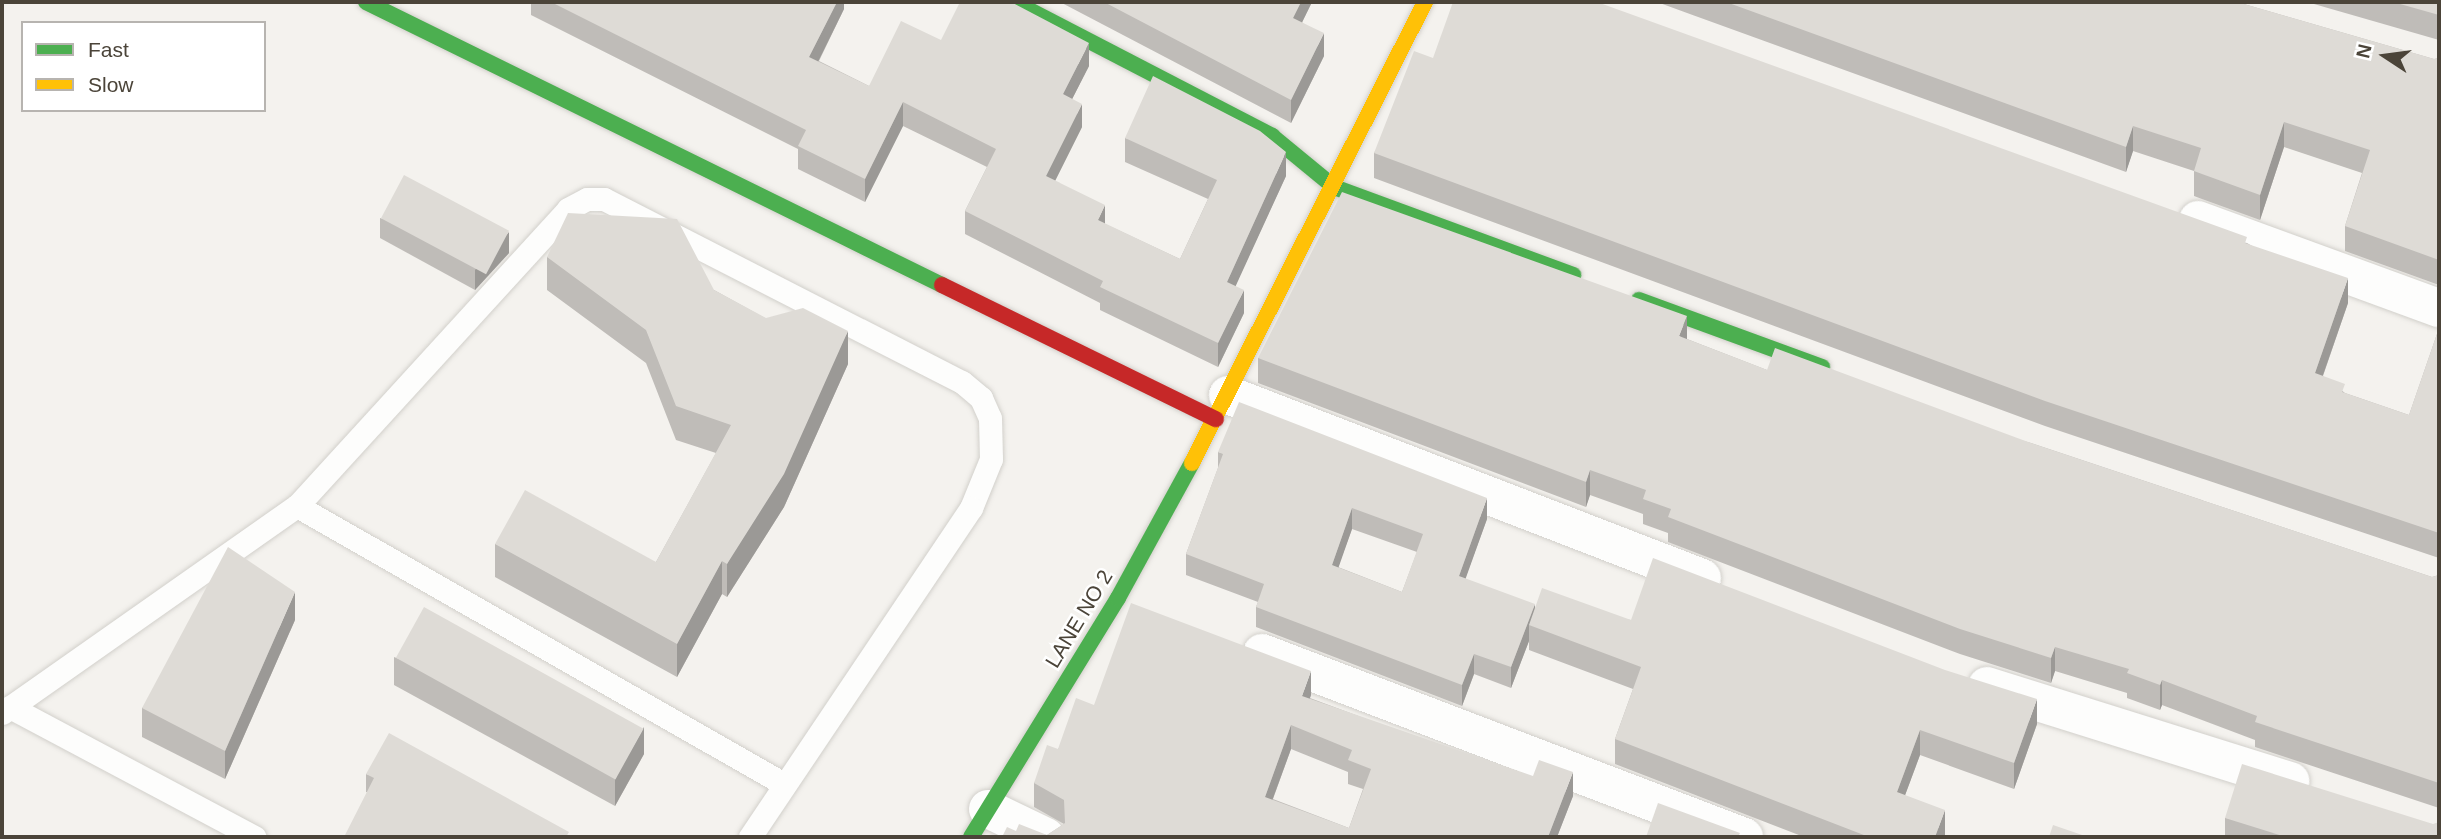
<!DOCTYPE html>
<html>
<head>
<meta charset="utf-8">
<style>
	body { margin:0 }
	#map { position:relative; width:2441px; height:839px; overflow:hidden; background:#f4f2ee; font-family:Helvetica,sans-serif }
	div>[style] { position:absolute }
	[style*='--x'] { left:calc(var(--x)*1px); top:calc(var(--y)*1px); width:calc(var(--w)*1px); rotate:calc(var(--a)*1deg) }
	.roads { filter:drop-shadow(0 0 2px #d2d0cb) drop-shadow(0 0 2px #d2d0cb) }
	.lane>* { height:23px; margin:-11.5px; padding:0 11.5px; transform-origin:11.5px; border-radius:11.5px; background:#fdfdfc }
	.street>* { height:38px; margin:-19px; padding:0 19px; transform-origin:19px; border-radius:19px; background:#fdfdfc }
	.fast>* { height:16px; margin:-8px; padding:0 8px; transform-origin:8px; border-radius:8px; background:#4caf50 }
	.slow>* { height:16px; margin:-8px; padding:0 8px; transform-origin:8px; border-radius:8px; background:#ffc107 }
	.jam>* { height:16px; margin:-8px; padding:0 8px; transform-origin:8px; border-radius:8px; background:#c62828 }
	.wall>* { inset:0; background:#bfbcb8 }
	.shaded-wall>* { inset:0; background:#9b9996 }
	.building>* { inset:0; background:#dedbd6; transform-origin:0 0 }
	span { translate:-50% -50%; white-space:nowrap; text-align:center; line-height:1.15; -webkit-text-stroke:5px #fff; paint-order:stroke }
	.street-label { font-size:21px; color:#4b4439 }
	.frame { position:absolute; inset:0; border:4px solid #4b4439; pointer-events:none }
	.legend { position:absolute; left:21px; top:21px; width:245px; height:91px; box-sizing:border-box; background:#fff; border:2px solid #b7b4b0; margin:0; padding:9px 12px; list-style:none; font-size:21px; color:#4b4439 }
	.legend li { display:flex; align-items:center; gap:14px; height:35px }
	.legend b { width:35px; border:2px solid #b7b4b0 }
	.north { position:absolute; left:2350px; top:21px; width:70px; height:70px; -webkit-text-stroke:5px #fff; paint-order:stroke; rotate:283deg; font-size:19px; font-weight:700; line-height:28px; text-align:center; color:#4b4439 }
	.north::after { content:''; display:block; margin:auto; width:24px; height:32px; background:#4b4439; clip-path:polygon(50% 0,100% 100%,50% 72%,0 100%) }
</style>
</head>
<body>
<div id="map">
	<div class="roads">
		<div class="lane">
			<div style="--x:297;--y:506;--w:561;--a:29.72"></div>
			<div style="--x:10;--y:707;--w:277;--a:28"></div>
			<div style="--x:2;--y:713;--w:360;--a:-35.1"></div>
			<div style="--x:297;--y:506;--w:402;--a:-47.6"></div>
			<div style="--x:568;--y:209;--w:21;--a:-28"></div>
			<div style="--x:587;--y:199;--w:17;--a:0"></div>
			<div style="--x:604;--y:199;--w:402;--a:27.1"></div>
			<div style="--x:962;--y:382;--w:25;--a:40"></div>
			<div style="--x:981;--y:398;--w:22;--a:66"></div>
			<div style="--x:990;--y:418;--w:41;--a:88.6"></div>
			<div style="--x:991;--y:459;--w:53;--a:112.2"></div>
			<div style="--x:971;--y:508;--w:396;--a:123.9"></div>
		</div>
		<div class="street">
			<div style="--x:2198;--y:220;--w:257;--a:20.1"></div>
			<div style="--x:1228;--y:395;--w:508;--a:21.11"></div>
			<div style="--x:1262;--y:653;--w:516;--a:20.89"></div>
			<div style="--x:1987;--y:686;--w:318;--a:17.4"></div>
			<div style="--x:988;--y:809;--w:64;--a:25.8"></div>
		</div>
		<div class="fast">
			<div style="--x:366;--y:2;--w:642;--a:26.17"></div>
			<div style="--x:1014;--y:2;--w:291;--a:27.4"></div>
			<div style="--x:1272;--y:136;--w:80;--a:39.4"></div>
			<div style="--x:1334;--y:187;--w:255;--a:20.2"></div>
			<div style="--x:1639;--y:300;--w:195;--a:20.1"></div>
			<div style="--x:971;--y:837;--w:281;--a:-58.4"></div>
			<div style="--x:1118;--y:598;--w:154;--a:-61.3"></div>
		</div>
		<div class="slow">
			<div style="--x:1192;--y:463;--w:517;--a:-63.19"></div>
		</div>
		<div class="jam">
			<div style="--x:942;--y:285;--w:305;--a:26.1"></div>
		</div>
	</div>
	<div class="wall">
		<div style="clip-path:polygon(531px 2px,844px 2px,844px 9px,819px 61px,869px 86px,941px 40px,1089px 66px,1072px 99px,1082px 127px,1055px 181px,1105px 224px,1180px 259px,1208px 199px,1125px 162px,1125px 138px,1286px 176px,1235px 286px,1244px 313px,1218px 367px,1100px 310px,1100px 303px,965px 234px,965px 211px,987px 167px,903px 126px,865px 202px,798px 169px,798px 149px,531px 15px)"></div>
		<div style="clip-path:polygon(1060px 2px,1312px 2px,1302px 22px,1324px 56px,1291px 123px)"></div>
		<div style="clip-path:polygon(1657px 2px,2237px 2px,2434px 59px,2439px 58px,2439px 285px,2345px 251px,2345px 226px,2362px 173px,2284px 147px,2260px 220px,2194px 196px,2194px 171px,2133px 151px,2126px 172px)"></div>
		<div style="clip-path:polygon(2307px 2px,2439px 2px,2439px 40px)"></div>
		<div style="clip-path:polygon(1433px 58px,2247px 243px,2348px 303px,2323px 376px,2345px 393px,2409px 415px,2439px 328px,2439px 558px,2045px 426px,1374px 178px,1374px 153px)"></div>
		<div style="clip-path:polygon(380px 218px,509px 253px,475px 290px,380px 238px)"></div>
		<div style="clip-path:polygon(547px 257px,714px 290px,848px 364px,784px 507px,727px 597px,722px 594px,677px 677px,495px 577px,495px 544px,656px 562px,716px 453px,676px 440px,646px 363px,547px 290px)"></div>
		<div style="clip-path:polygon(1687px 339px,1767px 370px,2031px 443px,2432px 577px,2439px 575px,2439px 808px,2255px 747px,2255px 740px,2162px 705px,2160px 710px,2127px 698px,2127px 693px,2055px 671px,2051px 683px,1960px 654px,1668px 542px,1668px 533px,1643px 524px,1643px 514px,1590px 495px,1586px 507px,1258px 383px,1258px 358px)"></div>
		<div style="clip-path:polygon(evenodd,1218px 452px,1487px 519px,1465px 579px,1535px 608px,1631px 620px,2037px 724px,2014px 789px,1920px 755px,1905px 795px,1945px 835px,1945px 837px,1804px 837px,1615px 764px,1615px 739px,1633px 689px,1529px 650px,1529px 641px,1511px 688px,1474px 674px,1462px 706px,1256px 627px,1256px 607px,1258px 602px,1186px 575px,1186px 554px,1218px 468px,1218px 452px,1352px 529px,1417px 552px,1402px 592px,1338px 567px,1352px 529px)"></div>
		<div style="clip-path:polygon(295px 620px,225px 779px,142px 737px,142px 708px)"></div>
		<div style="clip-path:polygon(394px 657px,644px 754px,615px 806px,394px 685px)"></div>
		<div style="clip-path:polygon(evenodd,1311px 695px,1310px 698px,1573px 796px,1557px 837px,1002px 837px,1016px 831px,1047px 835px,1064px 824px,1034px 807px,1034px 783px,1058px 749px,1094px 705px,1311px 695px,1291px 749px,1348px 772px,1348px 784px,1363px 789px,1349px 828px,1273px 799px,1291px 749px)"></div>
		<div style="clip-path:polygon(366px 774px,569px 837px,366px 792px)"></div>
		<div style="clip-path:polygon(2225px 818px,2433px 824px,2439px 837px,2225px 837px)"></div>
	</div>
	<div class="shaded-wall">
		<div style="clip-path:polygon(837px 2px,844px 2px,844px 9px,809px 80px,809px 57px)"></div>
		<div style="clip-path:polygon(1301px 2px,1312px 2px,1293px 41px,1293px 18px)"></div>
		<div style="clip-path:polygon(1324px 33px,1324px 56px,1291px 123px,1291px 100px)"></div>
		<div style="clip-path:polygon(1089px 43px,1089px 66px,1063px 117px,1063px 94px)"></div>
		<div style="clip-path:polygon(903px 102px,903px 126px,865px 202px,865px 179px)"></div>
		<div style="clip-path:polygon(1082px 104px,1082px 127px,1046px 199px,1046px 176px)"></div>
		<div style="clip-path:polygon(2284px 122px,2284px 147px,2260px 220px,2260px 195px)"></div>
		<div style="clip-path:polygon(2133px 126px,2133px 151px,2126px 172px,2126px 147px)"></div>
		<div style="clip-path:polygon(1286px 152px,1286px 176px,1227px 305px,1227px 282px)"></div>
		<div style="clip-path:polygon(1105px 205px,1105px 228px,1098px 220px)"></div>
		<div style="clip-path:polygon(509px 232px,509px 253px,475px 290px,475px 270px)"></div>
		<div style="clip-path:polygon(2348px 278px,2348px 303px,2315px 398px,2315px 373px)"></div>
		<div style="clip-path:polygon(1244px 290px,1244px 313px,1218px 367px,1218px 343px)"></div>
		<div style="clip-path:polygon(1687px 316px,1687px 341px,1679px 336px)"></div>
		<div style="clip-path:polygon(848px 331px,848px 364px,784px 507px,727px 597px,727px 564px)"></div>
		<div style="clip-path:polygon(1590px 470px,1590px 495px,1586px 507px,1586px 482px)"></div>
		<div style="clip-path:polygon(1487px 498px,1487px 519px,1459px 597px,1459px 576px)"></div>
		<div style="clip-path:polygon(1352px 508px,1352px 529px,1332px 586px,1332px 565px)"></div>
		<div style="clip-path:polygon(722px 561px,722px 594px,677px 677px,677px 644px)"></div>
		<div style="clip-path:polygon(295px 592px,295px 620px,225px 779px,225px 751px)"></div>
		<div style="clip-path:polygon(1535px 604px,1535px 625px,1529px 625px,1529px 641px,1511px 688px,1511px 667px)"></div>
		<div style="clip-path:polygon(2055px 647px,2055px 671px,2051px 683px,2051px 658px)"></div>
		<div style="clip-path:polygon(1474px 654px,1474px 674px,1462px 706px,1462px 685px)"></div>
		<div style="clip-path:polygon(1311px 671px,1311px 695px,1302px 720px,1302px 696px)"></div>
		<div style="clip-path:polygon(2162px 680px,2162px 705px,2160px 710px,2160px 685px)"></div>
		<div style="clip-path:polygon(2037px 699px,2037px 724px,2014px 789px,2014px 763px)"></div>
		<div style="clip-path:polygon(1291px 725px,1291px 749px,1265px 820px,1265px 797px)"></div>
		<div style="clip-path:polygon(644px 727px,644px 754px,615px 806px,615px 779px)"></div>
		<div style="clip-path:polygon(1920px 730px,1920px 755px,1897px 817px,1897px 792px)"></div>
		<div style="clip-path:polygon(1573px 772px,1573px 796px,1557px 837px,1548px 837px)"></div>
		<div style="clip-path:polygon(1945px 810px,1945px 837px,1935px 837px)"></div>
	</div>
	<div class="building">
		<div style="clip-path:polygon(551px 2px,837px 2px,809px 57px,869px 86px,901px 21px,941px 40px,960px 2px,1011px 2px,1089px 43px,1063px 94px,1082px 104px,1046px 176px,1105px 205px,1098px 220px,1180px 259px,1217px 180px,1125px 138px,1153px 76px,1260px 131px,1286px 152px,1227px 282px,1244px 290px,1218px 343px,1100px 287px,1103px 281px,965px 211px,996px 149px,903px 102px,865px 179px,798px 146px,806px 130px)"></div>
		<div style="clip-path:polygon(1104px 2px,1301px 2px,1293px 18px,1324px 33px,1291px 100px)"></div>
		<div style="clip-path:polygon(1453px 2px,1597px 2px,2247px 237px,2245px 243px,2348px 278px,2315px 373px,2345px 384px,2342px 392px,2409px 415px,2439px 328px,2439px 533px,2045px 401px,1374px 153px,1414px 51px,1433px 58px)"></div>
		<div style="clip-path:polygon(1726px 2px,2237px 2px,2434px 59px,2439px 58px,2439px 260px,2345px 226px,2370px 150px,2284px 122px,2260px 195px,2194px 171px,2201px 148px,2133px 126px,2126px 147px)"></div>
		<div style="clip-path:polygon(2393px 2px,2439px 2px,2439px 15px)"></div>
		<div style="left:404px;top:175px;width:119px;height:49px;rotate:28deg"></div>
		<div style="clip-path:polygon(1342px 192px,1687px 316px,1679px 336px,1767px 370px,1775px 348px,2031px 443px,2432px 577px,2439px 575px,2439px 783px,2255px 722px,2257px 716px,2162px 680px,2160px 685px,2127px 673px,2129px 669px,2055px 647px,2051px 658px,1960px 629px,1668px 517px,1671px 509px,1643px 499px,1646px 490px,1590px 470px,1586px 482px,1258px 358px)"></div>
		<div style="clip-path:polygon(568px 213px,677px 219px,714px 290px,766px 318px,803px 308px,848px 331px,784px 474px,727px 564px,722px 561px,677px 644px,495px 544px,525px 490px,656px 562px,731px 425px,676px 406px,646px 330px,547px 257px)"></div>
		<div style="clip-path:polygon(evenodd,1239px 402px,1487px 498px,1459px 576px,1535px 604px,1511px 667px,1474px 654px,1462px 685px,1256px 607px,1264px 584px,1186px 554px,1223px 454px,1218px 452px,1239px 402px,1352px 508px,1423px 534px,1402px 592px,1332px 565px,1352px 508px)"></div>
		<div style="clip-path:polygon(228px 547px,295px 592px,225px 751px,142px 708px)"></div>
		<div style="clip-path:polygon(1653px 558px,1945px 670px,2037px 699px,2014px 763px,1920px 730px,1897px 792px,1945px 810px,1935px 837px,1869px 837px,1615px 739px,1641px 667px,1529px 625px,1542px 588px,1631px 620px)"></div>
		<div style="clip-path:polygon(evenodd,1131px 603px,1311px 671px,1302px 696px,1533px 776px,1539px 760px,1573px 772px,1548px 837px,1002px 837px,1007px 827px,1016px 831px,1019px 824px,1047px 835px,1065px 823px,1064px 800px,1034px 783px,1047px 745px,1058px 749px,1076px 698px,1094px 705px,1131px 603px,1291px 725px,1352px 750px,1348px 760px,1371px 769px,1349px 828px,1265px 797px,1291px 725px)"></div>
		<div style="left:424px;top:607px;width:251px;height:58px;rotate:29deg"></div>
		<div style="clip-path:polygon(389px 733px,569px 832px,566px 837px,344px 837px,374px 778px,366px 774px)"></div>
		<div style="clip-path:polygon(2242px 764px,2433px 824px,2439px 822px,2439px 837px,2286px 837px,2225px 818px)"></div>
		<div style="clip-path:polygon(1658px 803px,1740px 833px,1738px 837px,1646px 837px)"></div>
		<div style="clip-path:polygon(2053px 825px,2088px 837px,2049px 837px)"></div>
	</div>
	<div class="street-label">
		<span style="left:1079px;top:619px;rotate:-59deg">LANE NO 2</span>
	</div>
	<div class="frame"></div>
	<ul class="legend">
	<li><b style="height:9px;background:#4caf50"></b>Fast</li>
	<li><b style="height:9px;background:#ffc107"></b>Slow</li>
	</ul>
	<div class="north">N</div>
</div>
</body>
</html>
